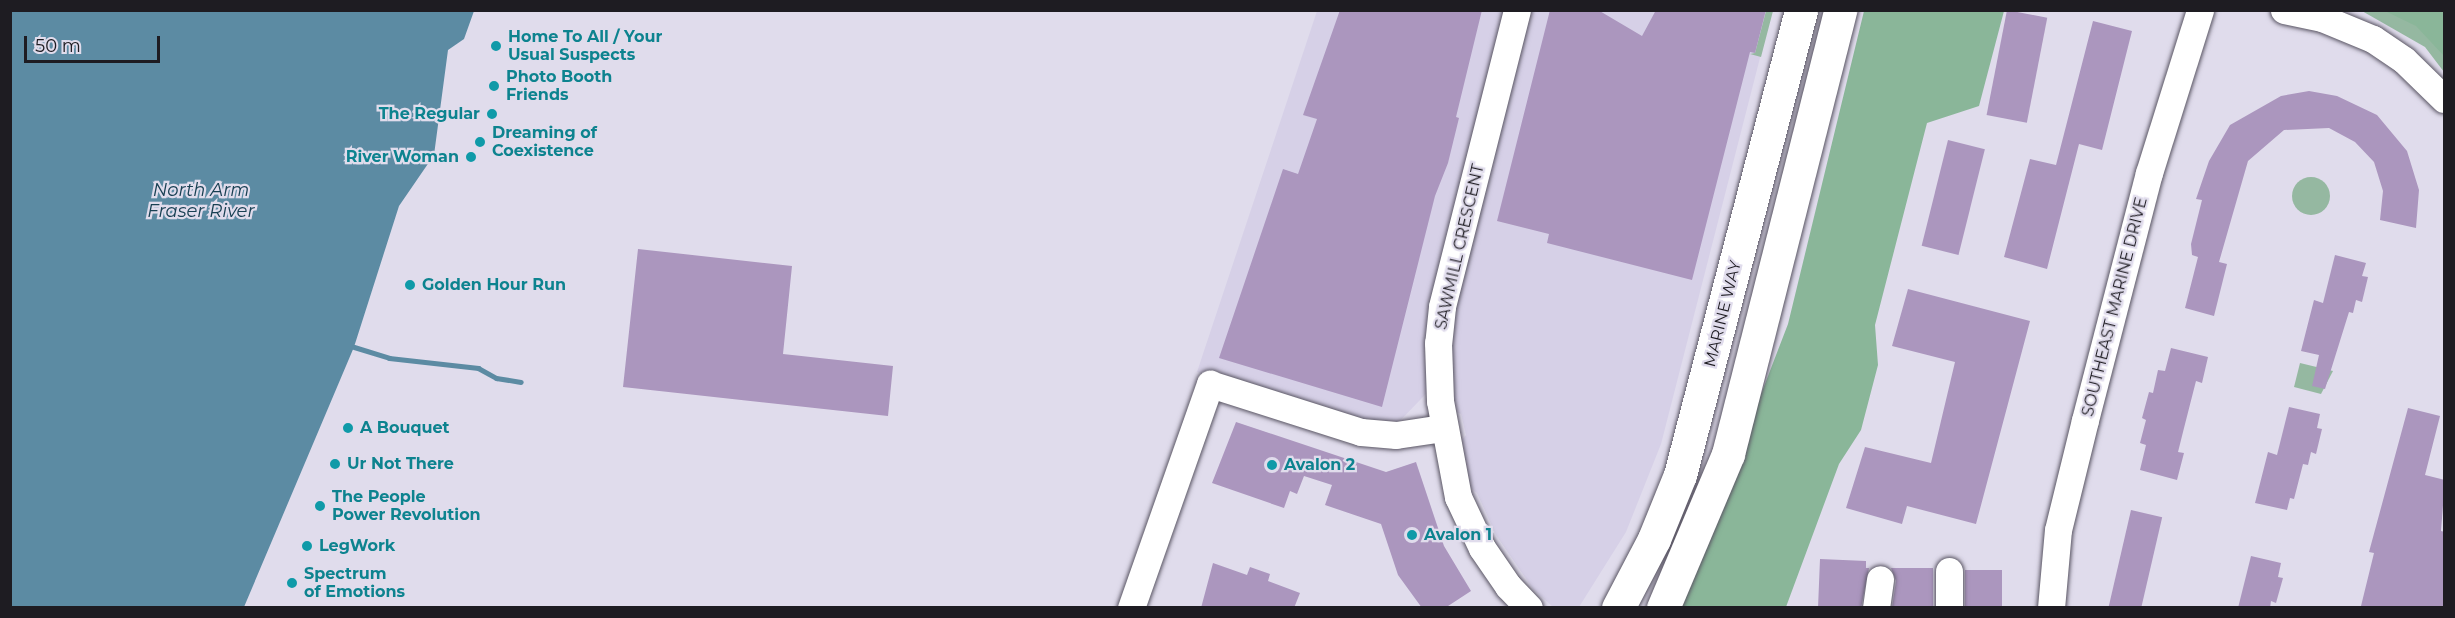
<!DOCTYPE html>
<html>
<head>
<meta charset="utf-8">
<style>
	body { margin:0 }
	#map { position:relative; width:2455px; height:618px; overflow:hidden; background:#e0dcec; font-family:Montserrat,sans-serif }
	div>[style] { position:absolute }
	[style*='--x'] { left:calc(var(--x)*1px); top:calc(var(--y)*1px); width:calc(var(--w)*1px); rotate:calc(var(--a)*1deg) }
	.built>* { inset:0; background:#d6d0e7 }
	.green>* { inset:0; background:#95b8a1 }
	.round { border-radius:50% }
	.forest>* { inset:0; background:#8ab699 }
	.water>* { inset:0; background:#5c8ba3 }
	.stream>* { height:5px; margin:-2.5px; padding:0 2.5px; transform-origin:2.5px; border-radius:2.5px; background:#5c8ba3 }
	.building>* { inset:0; background:#ab96be; transform-origin:0 0 }
	.roads { filter:drop-shadow(0 0 2px #595563) drop-shadow(0 0 2px #595563) }
	.minor>* { height:27px; margin:-13.5px; padding:0 13.5px; transform-origin:13.5px; border-radius:13.5px; background:#fff }
	.major>* { height:33px; margin:-16.5px; padding:0 16.5px; transform-origin:16.5px; border-radius:16.5px; background:#fff }
	.dots>* { width:16px; height:16px; translate:-50% -50%; box-sizing:border-box; border:3px solid #e0dcec; border-radius:50% }
	span { translate:-50% -50%; white-space:nowrap; text-align:center; line-height:1.15; -webkit-text-stroke:4.5px #e0dcec; paint-order:stroke }
	.culture-label { font-size:16px; color:#0d838f; font-weight:700 }
	.left { translate:0 -50%; text-align:left }
	.right { translate:-100% -50%; text-align:right }
	.street-label { font-size:16px; color:#1e1c22 }
	.water-label { font-size:18px; color:#184053; font-style:italic }
	.frame { position:absolute; inset:0; border:12px solid #1e1c22; pointer-events:none }
	.scale { position:absolute; left:24px; top:36px; width:136px; height:27px; box-sizing:border-box; border:3px solid #1e1c22; border-top:0; padding-left:8px; font-size:18px; line-height:21px; white-space:nowrap; color:#1e1c22; -webkit-text-stroke:4px #e0dcec; paint-order:stroke }
</style>
</head>
<body>
<div id="map">
	<div class="built">
		<div style="clip-path:polygon(1317px 11px,1772px 11px,1661px 444px,1626px 532px,1579px 607px,1553px 607px,1533px 589px,1496px 535px,1477px 493px,1469px 487px,1460px 442px,1466px 435px,1461px 414px,1454px 411px,1448px 371px,1393px 428px,1340px 421px,1197px 372px)"></div>
	</div>
	<div class="green">
		<div style="clip-path:polygon(1766px 11px,1773px 11px,1761px 57px,1750px 54px,1755px 53px)"></div>
		<div style="clip-path:polygon(2362px 11px,2444px 11px,2444px 72px,2425px 47px)"></div>
		<div class="round" style="left:2292px;top:177px;width:38px;height:38px"></div>
		<div style="clip-path:polygon(2300px 363px,2333px 371px,2321px 394px,2294px 387px)"></div>
	</div>
	<div class="forest">
		<div style="clip-path:polygon(1864px 11px,2004px 11px,1979px 106px,1927px 123px,1875px 325px,1878px 365px,1861px 430px,1839px 464px,1786px 607px,1679px 608px,1788px 324px)"></div>
		<div style="clip-path:polygon(2385px 11px,2444px 11px,2444px 56px,2416px 26px)"></div>
	</div>
	<div class="water">
		<div style="clip-path:polygon(10px 11px,474px 11px,464px 39px,448px 50px,434px 155px,399px 206px,354px 347px,244px 607px,11px 607px)"></div>
	</div>
	<div class="stream">
		<div style="--x:354;--y:347;--w:37;--a:17"></div>
		<div style="--x:389;--y:358;--w:90;--a:6.4"></div>
		<div style="--x:478;--y:368;--w:21;--a:29"></div>
		<div style="--x:496;--y:378;--w:25;--a:9"></div>
	</div>
	<div class="building">
		<div style="clip-path:polygon(1340px 10px,1482px 10px,1456px 117px,1459px 118px,1448px 163px,1435px 196px,1382px 407px,1219px 358px,1283px 169px,1298px 174px,1317px 119px,1303px 115px)"></div>
		<div style="clip-path:polygon(1550px 10px,1598px 10px,1642px 36px,1656px 10px,1766px 10px,1755px 53px,1750px 52px,1692px 280px,1547px 243px,1549px 234px,1497px 221px)"></div>
		<div style="left:2007px;top:10px;width:41px;height:107px;rotate:11deg"></div>
		<div style="clip-path:polygon(2093px 21px,2132px 31px,2102px 150px,2079px 144px,2047px 269px,2004px 257px,2030px 159px,2056px 165px)"></div>
		<div style="clip-path:polygon(2309px 91px,2337px 96px,2377px 115px,2407px 151px,2419px 190px,2416px 228px,2380px 220px,2383px 191px,2374px 162px,2355px 142px,2329px 128px,2284px 130px,2248px 161px,2219px 262px,2227px 264px,2214px 316px,2185px 308px,2198px 257px,2192px 255px,2191px 244px,2202px 200px,2196px 199px,2209px 161px,2230px 125px,2281px 96px)"></div>
		<div style="left:1948px;top:140px;width:38px;height:109px;rotate:14deg"></div>
		<div style="clip-path:polygon(638px 249px,792px 266px,783px 354px,893px 366px,888px 416px,623px 387px)"></div>
		<div style="clip-path:polygon(2335px 255px,2366px 263px,2362px 276px,2368px 277px,2362px 302px,2356px 300px,2353px 313px,2349px 312px,2325px 389px,2312px 386px,2319px 355px,2301px 351px,2314px 300px,2323px 303px)"></div>
		<div style="clip-path:polygon(1908px 289px,2030px 321px,1976px 524px,1907px 506px,1902px 524px,1846px 508px,1865px 447px,1931px 463px,1955px 362px,1892px 346px)"></div>
		<div style="clip-path:polygon(2171px 348px,2208px 357px,2202px 383px,2196px 381px,2184px 428px,2178px 452px,2184px 453px,2177px 480px,2140px 470px,2146px 445px,2140px 443px,2146px 420px,2142px 418px,2149px 392px,2153px 393px,2158px 370px,2165px 371px)"></div>
		<div style="clip-path:polygon(2289px 407px,2320px 414px,2317px 428px,2322px 429px,2316px 454px,2311px 452px,2308px 465px,2303px 464px,2294px 499px,2290px 498px,2287px 510px,2255px 503px,2268px 452px,2277px 455px)"></div>
		<div style="clip-path:polygon(2408px 408px,2440px 416px,2425px 475px,2445px 480px,2441px 531px,2445px 532px,2445px 608px,2368px 608px,2361px 606px,2374px 553px,2369px 552px)"></div>
		<div style="clip-path:polygon(1236px 422px,1386px 472px,1416px 462px,1444px 546px,1471px 591px,1445px 608px,1422px 608px,1398px 575px,1381px 524px,1325px 505px,1332px 485px,1304px 476px,1297px 494px,1290px 491px,1284px 508px,1212px 483px)"></div>
		<div style="left:2131px;top:510px;width:32px;height:101px;rotate:13deg"></div>
		<div style="clip-path:polygon(2251px 556px,2281px 563px,2278px 577px,2283px 578px,2276px 603px,2271px 601px,2270px 608px,2238px 608px)"></div>
		<div style="clip-path:polygon(1820px 559px,1866px 561px,1866px 568px,1869px 568px,1861px 608px,1818px 608px)"></div>
		<div style="clip-path:polygon(1213px 563px,1247px 575px,1250px 567px,1270px 574px,1268px 581px,1300px 593px,1294px 608px,1201px 608px)"></div>
		<div style="clip-path:polygon(1891px 568px,1933px 568px,1933px 608px,1892px 608px,1896px 581px)"></div>
		<div style="left:2002px;top:570px;width:38px;height:37px;rotate:90deg"></div>
	</div>
	<div class="roads">
		<div class="minor">
			<div style="--x:1517;--y:10;--w:306;--a:104.2"></div>
			<div style="--x:1442;--y:307;--w:36;--a:96"></div>
			<div style="--x:1438;--y:343;--w:58;--a:88"></div>
			<div style="--x:1440;--y:401;--w:98;--a:79.4"></div>
			<div style="--x:1458;--y:497;--w:56;--a:64.8"></div>
			<div style="--x:1482;--y:548;--w:46;--a:55.6"></div>
			<div style="--x:1508;--y:586;--w:30;--a:46"></div>
			<div style="--x:2284;--y:10;--w:39;--a:12"></div>
			<div style="--x:2322;--y:18;--w:55;--a:22.4"></div>
			<div style="--x:2373;--y:39;--w:37;--a:34"></div>
			<div style="--x:2404;--y:60;--w:56;--a:44.3"></div>
			<div style="--x:1949;--y:571;--w:37;--a:90"></div>
			<div style="--x:1131;--y:608;--w:238;--a:-70.6"></div>
			<div style="--x:1210;--y:384;--w:158;--a:17.6"></div>
			<div style="--x:1361;--y:432;--w:35;--a:5"></div>
			<div style="--x:1396;--y:435;--w:48;--a:-8.5"></div>
			<div style="--x:1876;--y:608;--w:29;--a:-82"></div>
			<div style="--x:2051;--y:608;--w:78;--a:-84.9"></div>
			<div style="--x:2058;--y:530;--w:113;--a:-76.2"></div>
			<div style="--x:2085;--y:420;--w:255;--a:-75.5"></div>
			<div style="--x:2149;--y:173;--w:171;--a:-72.6"></div>
		</div>
		<div class="major">
			<div style="--x:1618;--y:608;--w:78;--a:-62.4"></div>
			<div style="--x:1654;--y:539;--w:69;--a:-67.9"></div>
			<div style="--x:1680;--y:475;--w:480;--a:-75.4"></div>
			<div style="--x:1663;--y:608;--w:167;--a:-67.1"></div>
			<div style="--x:1728;--y:454;--w:458;--a:-75.8"></div>
		</div>
	</div>
	<div class="dots">
		<div style="left:496px;top:46px;background:#0f9aa8"></div>
		<div style="left:494px;top:86px;background:#0f9aa8"></div>
		<div style="left:492px;top:114px;background:#0f9aa8"></div>
		<div style="left:480px;top:142px;background:#0f9aa8"></div>
		<div style="left:471px;top:157px;background:#0f9aa8"></div>
		<div style="left:410px;top:285px;background:#0f9aa8"></div>
		<div style="left:348px;top:428px;background:#0f9aa8"></div>
		<div style="left:335px;top:464px;background:#0f9aa8"></div>
		<div style="left:1272px;top:465px;background:#0f9aa8"></div>
		<div style="left:320px;top:506px;background:#0f9aa8"></div>
		<div style="left:1412px;top:535px;background:#0f9aa8"></div>
		<div style="left:307px;top:546px;background:#0f9aa8"></div>
		<div style="left:292px;top:583px;background:#0f9aa8"></div>
	</div>
	<div class="culture-label">
		<span class="left" style="left:508px;top:46px">Home To All / Your<br>Usual Suspects</span>
		<span class="left" style="left:506px;top:86px">Photo Booth<br>Friends</span>
		<span class="right" style="left:480px;top:114px">The Regular</span>
		<span class="left" style="left:492px;top:142px">Dreaming of<br>Coexistence</span>
		<span class="right" style="left:459px;top:157px">River Woman</span>
		<span class="left" style="left:422px;top:285px">Golden Hour Run</span>
		<span class="left" style="left:360px;top:428px">A Bouquet</span>
		<span class="left" style="left:347px;top:464px">Ur Not There</span>
		<span class="left" style="left:1284px;top:465px">Avalon 2</span>
		<span class="left" style="left:332px;top:506px">The People<br>Power Revolution</span>
		<span class="left" style="left:1424px;top:535px">Avalon 1</span>
		<span class="left" style="left:319px;top:546px">LegWork</span>
		<span class="left" style="left:304px;top:583px">Spectrum<br>of Emotions</span>
	</div>
	<div class="street-label">
		<span style="left:1460px;top:247px;rotate:-77deg">SAWMILL CRESCENT</span>
		<span style="left:2115px;top:307px;rotate:-76deg">SOUTHEAST MARINE DRIVE</span>
		<span style="left:1723px;top:314px;rotate:-76deg">MARINE WAY</span>
	</div>
	<div class="water-label">
		<span style="left:201px;top:201px">North Arm<br>Fraser River</span>
	</div>
	<div class="frame"></div>
	<div class="scale">50 m</div>
</div>
</body>
</html>
